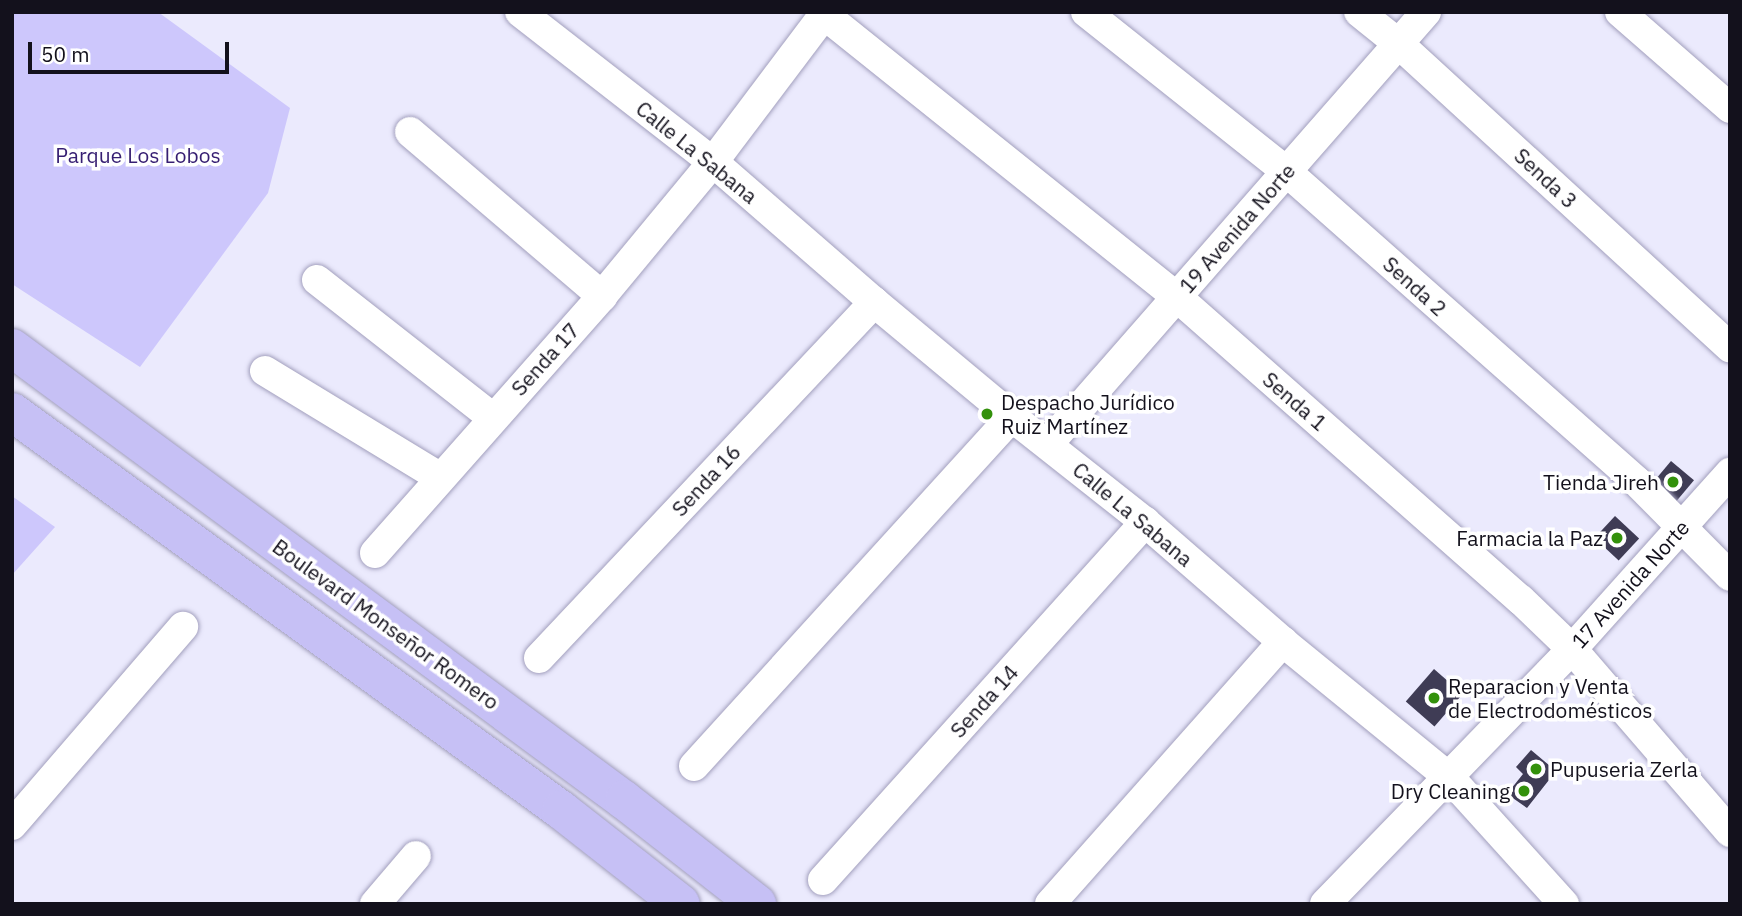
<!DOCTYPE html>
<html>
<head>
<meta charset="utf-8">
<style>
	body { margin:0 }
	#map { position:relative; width:1742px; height:916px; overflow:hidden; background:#ebeafd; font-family:"IBM Plex Sans",sans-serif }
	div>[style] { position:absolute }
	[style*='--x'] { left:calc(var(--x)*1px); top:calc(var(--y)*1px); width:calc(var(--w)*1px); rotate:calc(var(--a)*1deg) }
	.green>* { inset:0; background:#cdc7fc }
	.building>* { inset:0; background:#3f3c55; transform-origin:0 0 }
	.roads { filter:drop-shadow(0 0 2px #a29fbd) drop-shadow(0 0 2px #a29fbd) }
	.minor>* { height:30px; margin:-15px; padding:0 15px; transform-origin:15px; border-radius:15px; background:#fff }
	.highway>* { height:38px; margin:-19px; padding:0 19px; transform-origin:19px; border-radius:19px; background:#c6c0f5 }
	.dots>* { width:19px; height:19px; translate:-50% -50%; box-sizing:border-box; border:4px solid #fff; border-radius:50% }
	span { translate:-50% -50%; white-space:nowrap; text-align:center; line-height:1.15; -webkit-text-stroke:7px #fff; paint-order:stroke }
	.street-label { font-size:21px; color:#13111c }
	.park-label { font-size:21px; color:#361e72 }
	.poi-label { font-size:21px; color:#13111c }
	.left { translate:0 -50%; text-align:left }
	.right { translate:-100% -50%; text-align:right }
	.frame { position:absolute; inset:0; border:14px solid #13111c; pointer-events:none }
	.scale { position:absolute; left:28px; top:42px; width:201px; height:32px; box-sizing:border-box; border:4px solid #13111c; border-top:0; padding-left:9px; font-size:21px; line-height:24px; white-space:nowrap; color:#13111c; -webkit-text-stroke:5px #fff; paint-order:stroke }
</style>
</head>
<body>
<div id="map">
	<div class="green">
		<div style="clip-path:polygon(12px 12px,158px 12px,290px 108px,268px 193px,140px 367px,12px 284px)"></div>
		<div style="clip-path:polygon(12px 496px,55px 527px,12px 575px)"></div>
	</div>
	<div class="building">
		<div style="left:1671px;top:461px;width:30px;height:30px;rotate:40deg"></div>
		<div style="left:1615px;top:516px;width:33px;height:30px;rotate:43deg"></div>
		<div style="left:1434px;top:669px;width:38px;height:43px;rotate:41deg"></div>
		<div style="clip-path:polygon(1531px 750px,1556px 771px,1527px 808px,1507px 794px,1523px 774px,1516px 767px)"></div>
	</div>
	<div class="roads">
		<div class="minor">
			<div style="--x:520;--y:12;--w:244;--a:37.9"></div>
			<div style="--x:713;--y:162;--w:213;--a:41"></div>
			<div style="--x:874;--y:302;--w:180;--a:39.8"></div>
			<div style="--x:1012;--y:417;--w:169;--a:38.3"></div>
			<div style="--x:1145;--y:522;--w:183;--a:41"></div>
			<div style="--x:1283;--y:642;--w:215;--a:39.2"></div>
			<div style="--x:1450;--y:778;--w:170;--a:47.9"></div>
			<div style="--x:821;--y:12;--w:456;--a:38.7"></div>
			<div style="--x:1177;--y:297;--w:458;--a:41.4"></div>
			<div style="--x:1521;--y:600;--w:71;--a:43.9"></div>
			<div style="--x:1572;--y:649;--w:242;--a:49.2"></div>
			<div style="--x:1086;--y:12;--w:257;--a:38.5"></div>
			<div style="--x:1287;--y:172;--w:468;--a:41.5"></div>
			<div style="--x:1637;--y:482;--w:132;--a:45.3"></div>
			<div style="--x:1359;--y:12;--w:51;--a:38.7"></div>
			<div style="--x:1399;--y:44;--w:449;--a:42.5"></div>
			<div style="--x:1620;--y:12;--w:146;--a:41.1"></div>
			<div style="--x:410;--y:132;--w:253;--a:40.5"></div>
			<div style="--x:317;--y:280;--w:222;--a:38.1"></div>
			<div style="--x:265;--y:371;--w:204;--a:31.3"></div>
			<div style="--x:1048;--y:444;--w:574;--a:-48.81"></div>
			<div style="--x:375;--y:553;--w:343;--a:-48.5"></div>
			<div style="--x:602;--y:296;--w:174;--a:-50.4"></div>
			<div style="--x:713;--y:162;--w:188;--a:-53"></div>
			<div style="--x:539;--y:658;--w:489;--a:-46.7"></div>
			<div style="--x:694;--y:766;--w:472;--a:-47.7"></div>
			<div style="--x:12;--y:825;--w:262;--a:-49.2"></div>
			<div style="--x:823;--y:880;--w:482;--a:-48"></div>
			<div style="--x:375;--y:904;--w:63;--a:-49.5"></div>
			<div style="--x:1050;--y:904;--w:351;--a:-48.4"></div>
			<div style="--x:1325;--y:904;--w:355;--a:-45.9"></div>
			<div style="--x:1572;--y:649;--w:237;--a:-48.1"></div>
		</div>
		<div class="highway">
			<div style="--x:12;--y:348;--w:761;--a:36.45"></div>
			<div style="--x:624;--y:800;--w:169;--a:38"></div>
			<div style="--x:12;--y:412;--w:678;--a:35.94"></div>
			<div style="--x:561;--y:810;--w:152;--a:38.1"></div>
		</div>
	</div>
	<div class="dots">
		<div style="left:987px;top:414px;background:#33910b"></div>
		<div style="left:1673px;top:482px;background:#33910b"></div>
		<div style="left:1617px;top:538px;background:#33910b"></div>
		<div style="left:1434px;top:698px;background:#33910b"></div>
		<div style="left:1536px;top:769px;background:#33910b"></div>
		<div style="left:1524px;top:791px;background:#33910b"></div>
	</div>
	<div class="street-label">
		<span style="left:697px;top:152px;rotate:39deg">Calle La Sabana</span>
		<span style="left:1546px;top:178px;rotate:43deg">Senda 3</span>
		<span style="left:1237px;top:228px;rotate:-49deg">19 Avenida Norte</span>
		<span style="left:1415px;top:286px;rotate:42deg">Senda 2</span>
		<span style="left:545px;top:359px;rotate:-48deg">Senda 17</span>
		<span style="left:1295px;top:401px;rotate:41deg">Senda 1</span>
		<span style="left:706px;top:480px;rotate:-47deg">Senda 16</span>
		<span style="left:1133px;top:514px;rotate:40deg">Calle La Sabana</span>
		<span style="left:1630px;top:584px;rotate:-48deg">17 Avenida Norte</span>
		<span style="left:386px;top:624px;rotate:36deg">Boulevard Monseñor Romero</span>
		<span style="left:984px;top:701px;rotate:-48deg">Senda 14</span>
	</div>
	<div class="park-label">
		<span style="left:138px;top:155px">Parque Los Lobos</span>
	</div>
	<div class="poi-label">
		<span class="left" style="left:1001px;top:414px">Despacho Jurídico<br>Ruiz Martínez</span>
		<span class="right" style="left:1659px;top:482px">Tienda Jireh</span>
		<span class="right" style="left:1603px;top:538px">Farmacia la Paz</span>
		<span class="left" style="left:1448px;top:698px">Reparacion y Venta<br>de Electrodomésticos</span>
		<span class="left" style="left:1550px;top:769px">Pupuseria Zerla</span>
		<span class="right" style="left:1510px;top:791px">Dry Cleaning</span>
	</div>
	<div class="frame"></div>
	<div class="scale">50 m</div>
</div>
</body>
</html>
